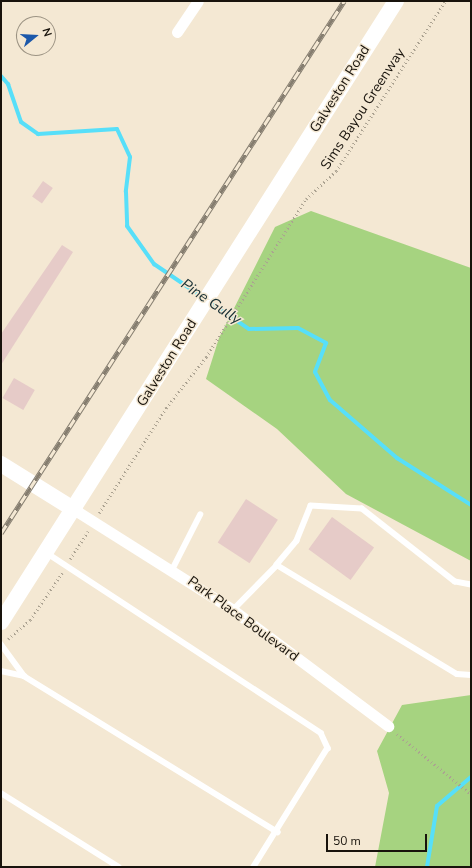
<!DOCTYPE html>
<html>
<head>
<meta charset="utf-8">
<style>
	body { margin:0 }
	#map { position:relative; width:472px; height:868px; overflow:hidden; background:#f4e8d3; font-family:"Nunito Sans",sans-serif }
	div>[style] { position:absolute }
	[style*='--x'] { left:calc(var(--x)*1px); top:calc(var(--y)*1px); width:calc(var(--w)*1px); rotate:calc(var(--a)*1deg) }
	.green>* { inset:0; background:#a6d380 }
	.stream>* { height:4px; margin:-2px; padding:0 2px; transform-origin:2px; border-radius:2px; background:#57dff9 }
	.building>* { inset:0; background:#e6cbc8; transform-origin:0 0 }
	.path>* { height:2.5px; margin-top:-1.25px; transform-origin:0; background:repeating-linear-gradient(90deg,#aba291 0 1px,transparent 0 4px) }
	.lane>* { height:5.5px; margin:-2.75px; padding:0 2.75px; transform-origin:2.75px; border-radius:2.75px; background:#fff }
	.street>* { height:11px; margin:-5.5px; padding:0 5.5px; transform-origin:5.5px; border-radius:5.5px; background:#fff }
	.secondary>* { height:16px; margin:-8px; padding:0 8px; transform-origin:8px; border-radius:8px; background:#fff }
	.rail>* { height:4.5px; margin-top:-2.25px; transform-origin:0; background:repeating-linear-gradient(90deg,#f4e8d3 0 9px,#857d6f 0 18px); box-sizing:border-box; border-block:1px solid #857d6f }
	span { translate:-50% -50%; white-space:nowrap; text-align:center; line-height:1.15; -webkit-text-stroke:3px #f4e8d3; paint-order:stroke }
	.street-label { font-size:14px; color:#18130c }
	.water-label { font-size:15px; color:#172f33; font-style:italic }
	.frame { position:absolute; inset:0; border:2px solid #18130c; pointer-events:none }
	.north { position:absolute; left:16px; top:16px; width:40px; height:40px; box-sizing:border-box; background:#f4e8d3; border:1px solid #9c9383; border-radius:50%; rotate:72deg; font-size:11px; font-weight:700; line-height:16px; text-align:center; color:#18130c }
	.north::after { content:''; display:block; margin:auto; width:14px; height:18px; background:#1c58aa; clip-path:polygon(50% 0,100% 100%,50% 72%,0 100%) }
	.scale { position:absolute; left:326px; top:834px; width:101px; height:18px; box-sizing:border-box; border:2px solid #18130c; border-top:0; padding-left:5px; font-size:12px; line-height:14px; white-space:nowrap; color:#18130c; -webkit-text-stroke:3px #f4e8d3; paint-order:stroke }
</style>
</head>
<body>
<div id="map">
	<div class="green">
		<div style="clip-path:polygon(311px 211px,471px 268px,471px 561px,346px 494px,277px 429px,206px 379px,219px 338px,275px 227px)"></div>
		<div style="clip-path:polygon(471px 695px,471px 867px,375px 867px,389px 793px,377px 751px,402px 705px)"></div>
	</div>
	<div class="stream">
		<div style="--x:1;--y:76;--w:11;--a:49"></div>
		<div style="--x:8;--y:84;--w:40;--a:71.1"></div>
		<div style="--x:21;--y:122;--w:21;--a:35"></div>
		<div style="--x:38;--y:134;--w:79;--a:-3.6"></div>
		<div style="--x:117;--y:129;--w:31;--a:65"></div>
		<div style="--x:130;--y:157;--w:35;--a:97"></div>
		<div style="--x:126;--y:192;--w:34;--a:88"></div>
		<div style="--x:127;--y:226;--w:47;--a:54.6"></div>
		<div style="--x:154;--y:264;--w:60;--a:34.2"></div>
		<div style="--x:209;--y:302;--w:48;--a:34"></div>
		<div style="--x:249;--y:329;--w:49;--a:-1.2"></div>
		<div style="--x:298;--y:328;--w:32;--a:28"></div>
		<div style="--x:326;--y:343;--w:31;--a:111"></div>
		<div style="--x:315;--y:372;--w:32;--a:62"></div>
		<div style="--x:330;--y:400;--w:89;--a:40.9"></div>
		<div style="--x:397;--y:458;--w:88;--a:32.4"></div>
		<div style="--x:427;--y:867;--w:62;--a:-80.7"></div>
		<div style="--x:437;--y:806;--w:45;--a:-40.5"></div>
	</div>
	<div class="building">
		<div style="left:43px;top:181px;width:12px;height:19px;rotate:35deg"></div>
		<div style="clip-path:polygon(62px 245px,73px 252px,1px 365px,1px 334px)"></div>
		<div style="left:14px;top:378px;width:24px;height:23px;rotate:30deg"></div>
		<div style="left:246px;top:499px;width:38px;height:52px;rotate:33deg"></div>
		<div style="left:332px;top:517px;width:52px;height:40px;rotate:36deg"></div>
	</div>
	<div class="path">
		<div style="--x:99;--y:513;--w:125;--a:-57.5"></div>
		<div style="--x:166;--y:408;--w:65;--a:-51.9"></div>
		<div style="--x:206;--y:357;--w:187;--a:-57.7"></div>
		<div style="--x:306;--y:199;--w:41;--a:-43"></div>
		<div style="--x:336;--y:171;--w:202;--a:-57.3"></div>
		<div style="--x:70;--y:559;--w:33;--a:-57"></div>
		<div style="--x:8;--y:639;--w:29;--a:-41"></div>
		<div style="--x:30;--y:620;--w:57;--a:-55.8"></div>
		<div style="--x:397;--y:734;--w:95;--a:39"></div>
	</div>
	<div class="lane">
		<div style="--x:47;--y:553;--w:328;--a:33.3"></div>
		<div style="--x:321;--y:733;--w:17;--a:65"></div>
		<div style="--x:328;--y:748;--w:140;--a:121.9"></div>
		<div style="--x:172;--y:570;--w:62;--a:-63"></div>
		<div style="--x:471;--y:585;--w:16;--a:-169"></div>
		<div style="--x:455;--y:582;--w:118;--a:-141.9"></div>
		<div style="--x:362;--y:509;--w:51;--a:-176.6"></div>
		<div style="--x:311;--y:506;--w:38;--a:112"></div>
		<div style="--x:297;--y:541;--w:31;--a:130"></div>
		<div style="--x:277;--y:565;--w:210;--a:31.2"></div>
		<div style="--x:457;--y:674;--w:14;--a:4"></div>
		<div style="--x:233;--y:610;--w:63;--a:-45.6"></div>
		<div style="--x:1;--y:644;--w:39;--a:54"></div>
		<div style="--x:1;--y:671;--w:24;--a:12"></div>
		<div style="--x:24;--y:676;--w:298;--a:31.6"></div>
		<div style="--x:1;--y:793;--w:139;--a:32.1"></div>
	</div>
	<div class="street">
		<div style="--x:177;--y:32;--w:37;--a:-56"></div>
		<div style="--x:75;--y:510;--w:187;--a:32.3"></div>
		<div style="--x:233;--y:610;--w:194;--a:36.8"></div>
	</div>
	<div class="secondary">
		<div style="--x:1;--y:464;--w:87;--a:31.9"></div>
		<div style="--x:1;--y:622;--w:736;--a:-57.54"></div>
	</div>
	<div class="rail">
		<div style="--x:1;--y:533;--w:633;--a:-57.19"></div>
	</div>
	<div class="street-label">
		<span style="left:340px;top:89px;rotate:-58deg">Galveston Road</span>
		<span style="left:363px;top:109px;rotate:-57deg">Sims Bayou Greenway</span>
		<span style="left:167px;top:363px;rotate:-58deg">Galveston Road</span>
		<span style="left:243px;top:619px;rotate:36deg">Park Place Boulevard</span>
	</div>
	<div class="water-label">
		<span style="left:211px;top:302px;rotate:34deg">Pine Gully</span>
	</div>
	<div class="frame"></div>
	<div class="north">N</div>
	<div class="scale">50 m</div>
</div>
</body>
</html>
